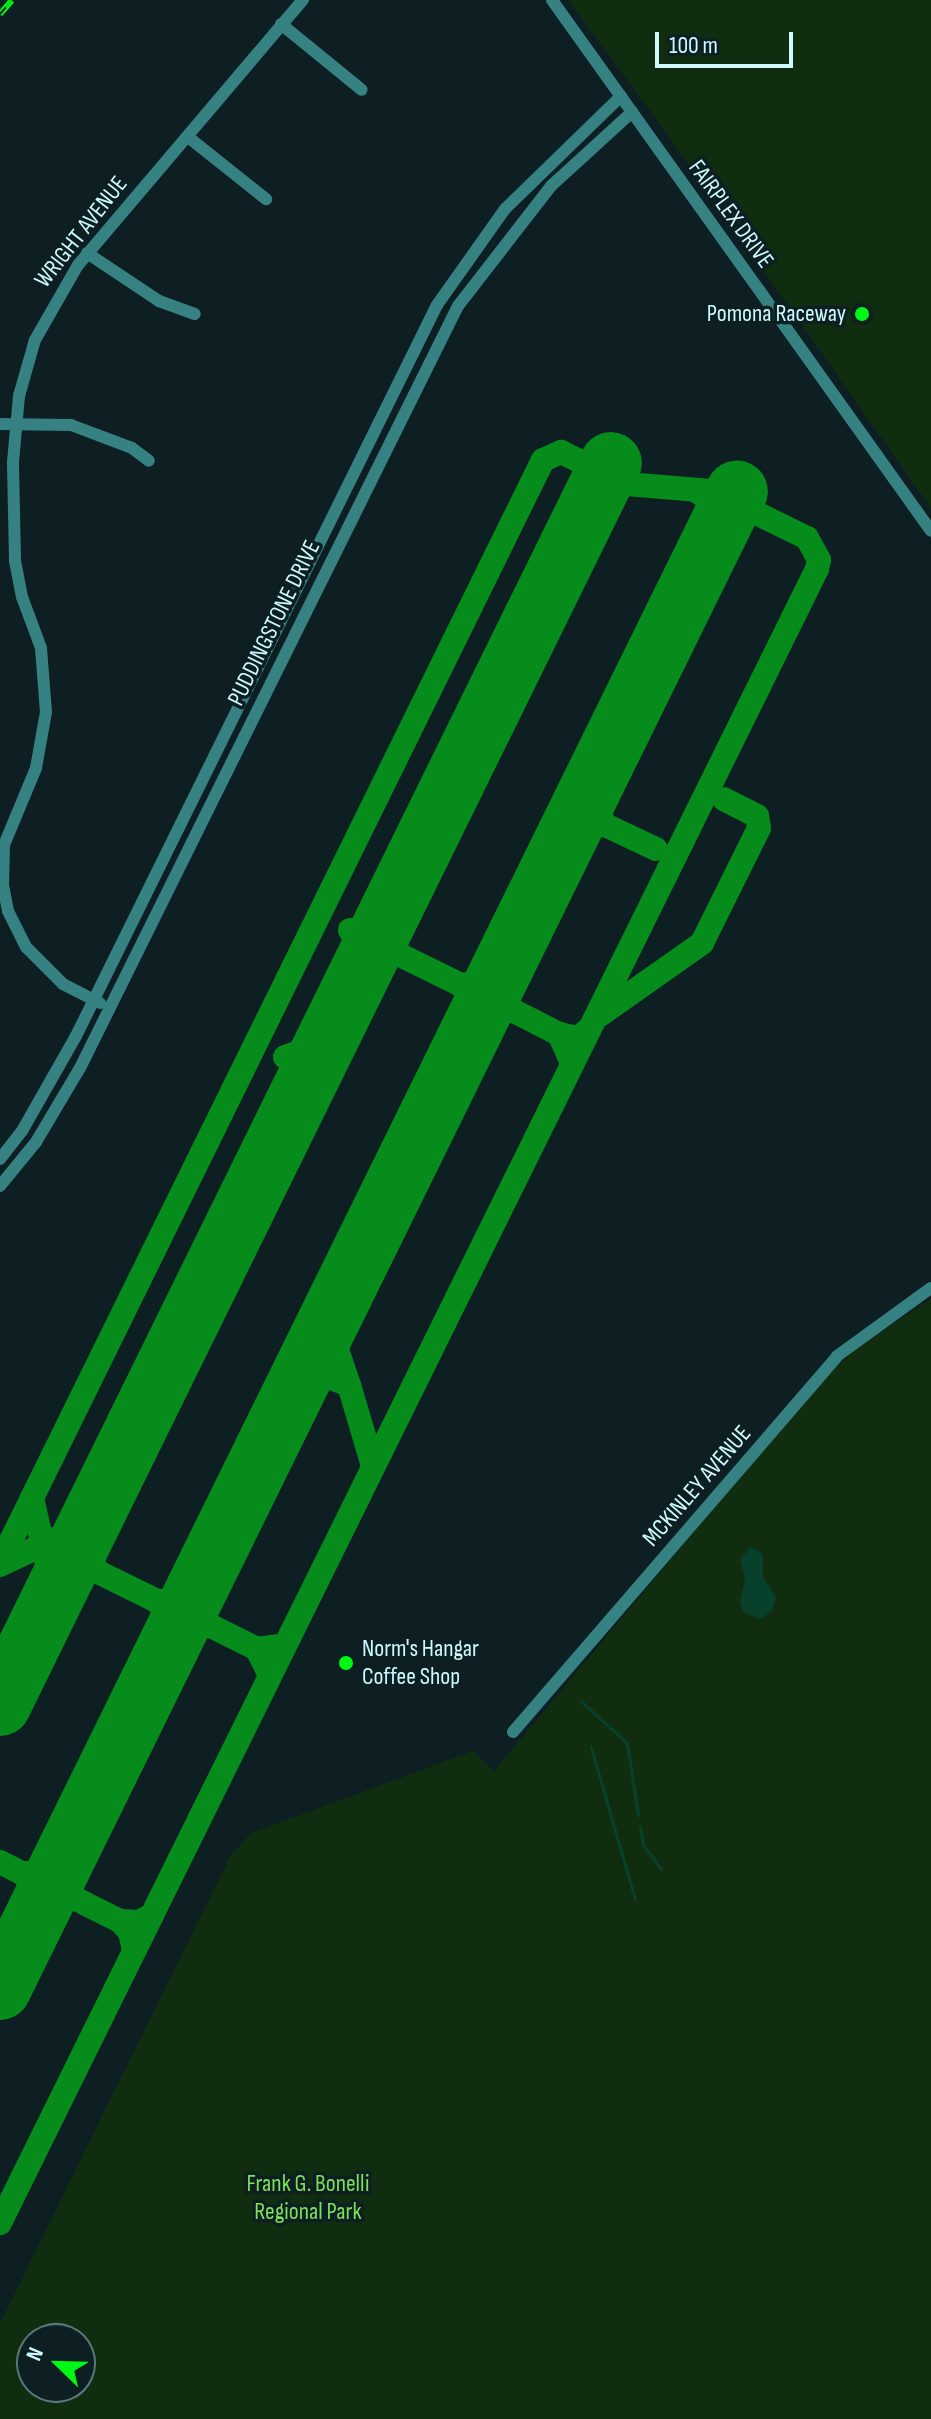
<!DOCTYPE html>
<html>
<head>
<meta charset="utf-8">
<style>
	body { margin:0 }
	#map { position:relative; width:931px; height:2419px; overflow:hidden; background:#0d1f22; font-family:"Sofia Sans Condensed",sans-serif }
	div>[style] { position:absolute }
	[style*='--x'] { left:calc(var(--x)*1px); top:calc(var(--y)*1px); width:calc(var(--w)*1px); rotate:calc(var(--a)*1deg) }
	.green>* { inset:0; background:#112d10 }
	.water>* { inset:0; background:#08412b }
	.stream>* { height:3px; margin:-1.5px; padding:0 1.5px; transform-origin:1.5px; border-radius:1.5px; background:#08412b }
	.taxiway>* { height:24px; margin:-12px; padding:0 12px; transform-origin:12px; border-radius:12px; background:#068c1b }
	.runway>* { height:62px; margin:-31px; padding:0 31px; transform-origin:31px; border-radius:31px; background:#068c1b }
	.minor>* { height:12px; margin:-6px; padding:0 6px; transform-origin:6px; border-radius:6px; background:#368283 }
	.rail>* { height:6px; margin-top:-3px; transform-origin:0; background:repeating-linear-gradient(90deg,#0d1f22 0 9px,#00f914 0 18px); box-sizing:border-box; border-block:2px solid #00f914 }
	.dots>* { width:22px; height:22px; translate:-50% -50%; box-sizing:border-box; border:4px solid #0d1f22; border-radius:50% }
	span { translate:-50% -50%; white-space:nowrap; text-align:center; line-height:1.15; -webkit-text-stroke:7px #0d1f22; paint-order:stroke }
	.street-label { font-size:24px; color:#cefaff }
	.poi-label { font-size:24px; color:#cefaff }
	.right { translate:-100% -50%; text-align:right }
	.left { translate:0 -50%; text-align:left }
	.park-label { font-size:24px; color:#7ce356 }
	.north { position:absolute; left:16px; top:2323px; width:80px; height:80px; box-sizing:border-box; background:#0d1f22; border:2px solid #5a777a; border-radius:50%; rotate:293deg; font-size:22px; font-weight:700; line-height:32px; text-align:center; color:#cefaff }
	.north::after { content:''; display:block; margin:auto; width:28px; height:36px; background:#00f914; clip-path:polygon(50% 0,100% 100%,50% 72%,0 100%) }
	.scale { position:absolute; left:655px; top:32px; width:138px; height:36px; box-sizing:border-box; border:4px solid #cefaff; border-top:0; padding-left:10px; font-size:24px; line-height:28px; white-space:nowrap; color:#cefaff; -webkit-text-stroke:6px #0d1f22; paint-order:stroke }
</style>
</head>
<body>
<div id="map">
	<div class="green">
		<div style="clip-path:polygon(568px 0,931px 0,931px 508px,655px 117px)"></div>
		<div style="clip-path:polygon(evenodd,931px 1299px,931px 2419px,0 2419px,0 2323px,231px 1855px,251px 1833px,473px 1751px,494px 1771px,807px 1396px,856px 1348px,931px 1299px,32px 2339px,80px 2339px,80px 2387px,32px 2387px,32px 2339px)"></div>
	</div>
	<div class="water">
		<div style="clip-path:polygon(751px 1547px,763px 1554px,763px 1577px,776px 1597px,772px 1611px,760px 1619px,743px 1612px,740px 1601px,745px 1579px,740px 1559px)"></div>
	</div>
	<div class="stream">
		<div style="--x:581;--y:1701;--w:62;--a:42.4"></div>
		<div style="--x:627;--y:1743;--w:73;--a:81.3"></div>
		<div style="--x:591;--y:1747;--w:158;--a:73.9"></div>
		<div style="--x:640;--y:1827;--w:18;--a:81"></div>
		<div style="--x:643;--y:1845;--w:30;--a:53"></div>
	</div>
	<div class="taxiway">
		<div style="--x:695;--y:490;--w:19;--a:35"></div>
		<div style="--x:711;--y:501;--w:24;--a:62"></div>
		<div style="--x:605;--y:825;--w:56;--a:25.2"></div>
		<div style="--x:567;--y:837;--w:18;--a:-38"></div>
		<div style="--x:581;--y:826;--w:24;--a:-2"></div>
		<div style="--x:605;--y:825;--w:37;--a:-116"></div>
		<div style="--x:400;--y:955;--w:68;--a:26.2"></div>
		<div style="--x:362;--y:969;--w:22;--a:-39"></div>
		<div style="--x:379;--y:955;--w:21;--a:0"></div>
		<div style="--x:400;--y:955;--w:22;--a:-122"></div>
		<div style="--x:388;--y:936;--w:19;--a:-93"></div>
		<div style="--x:362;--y:969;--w:20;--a:-90"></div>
		<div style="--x:362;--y:949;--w:22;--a:-122"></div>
		<div style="--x:350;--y:930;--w:17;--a:0"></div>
		<div style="--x:367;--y:930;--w:24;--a:-33"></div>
		<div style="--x:514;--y:1011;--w:51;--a:27.1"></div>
		<div style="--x:600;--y:1015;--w:125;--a:-35.2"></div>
		<div style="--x:702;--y:943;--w:128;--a:-63.6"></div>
		<div style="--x:759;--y:828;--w:12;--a:-99"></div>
		<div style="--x:757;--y:816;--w:37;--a:-153"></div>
		<div style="--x:476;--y:1020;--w:24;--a:-102"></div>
		<div style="--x:471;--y:997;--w:16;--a:-130"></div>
		<div style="--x:461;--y:985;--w:36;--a:-10"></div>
		<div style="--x:474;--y:1023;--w:21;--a:-31"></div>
		<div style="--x:492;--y:1012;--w:22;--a:-3"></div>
		<div style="--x:514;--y:1011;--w:14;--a:-135"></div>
		<div style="--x:504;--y:1001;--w:26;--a:-103"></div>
		<div style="--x:572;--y:1063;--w:32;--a:-114"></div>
		<div style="--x:559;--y:1034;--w:19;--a:12"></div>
		<div style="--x:578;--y:1038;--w:14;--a:-39"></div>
		<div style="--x:305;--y:1084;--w:17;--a:-93"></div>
		<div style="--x:304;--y:1067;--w:21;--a:-152"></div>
		<div style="--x:285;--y:1057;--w:29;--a:-20"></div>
		<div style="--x:312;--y:1047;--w:29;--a:-44"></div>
		<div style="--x:349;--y:1385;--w:84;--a:73.5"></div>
		<div style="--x:295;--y:1388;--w:28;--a:-32"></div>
		<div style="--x:319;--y:1373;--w:32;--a:22"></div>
		<div style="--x:349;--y:1385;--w:56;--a:-108.8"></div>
		<div style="--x:331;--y:1332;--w:30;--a:-78"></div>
		<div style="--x:32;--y:1498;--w:99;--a:77.2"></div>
		<div style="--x:0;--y:1563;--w:1229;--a:-63.79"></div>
		<div style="--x:543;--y:460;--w:20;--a:-24"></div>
		<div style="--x:561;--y:452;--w:72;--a:26.2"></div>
		<div style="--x:626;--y:484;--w:85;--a:4.7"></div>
		<div style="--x:711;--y:491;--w:107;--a:26.1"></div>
		<div style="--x:807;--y:538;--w:25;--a:61"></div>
		<div style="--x:819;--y:560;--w:9;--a:103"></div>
		<div style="--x:817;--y:569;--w:1845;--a:116.29"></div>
		<div style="--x:0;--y:1565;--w:98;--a:-25.3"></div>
		<div style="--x:98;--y:1572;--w:66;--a:26.2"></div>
		<div style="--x:57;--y:1589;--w:29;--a:-38"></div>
		<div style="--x:80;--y:1571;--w:18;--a:3"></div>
		<div style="--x:98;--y:1572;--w:29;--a:-119"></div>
		<div style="--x:84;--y:1547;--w:29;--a:-76"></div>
		<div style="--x:211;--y:1626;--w:51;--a:26.6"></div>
		<div style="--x:169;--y:1646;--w:30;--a:-90"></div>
		<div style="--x:169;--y:1616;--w:19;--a:-129"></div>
		<div style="--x:157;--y:1601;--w:24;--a:0"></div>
		<div style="--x:181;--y:1601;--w:23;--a:-41"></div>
		<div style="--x:169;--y:1646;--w:23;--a:-47"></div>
		<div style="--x:185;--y:1629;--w:26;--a:-7"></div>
		<div style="--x:211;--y:1626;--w:20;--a:-131"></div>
		<div style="--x:198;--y:1611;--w:25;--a:-90"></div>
		<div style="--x:270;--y:1675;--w:29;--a:-117"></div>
		<div style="--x:257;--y:1649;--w:28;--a:-8"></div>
		<div style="--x:63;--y:1861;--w:21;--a:145"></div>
		<div style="--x:46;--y:1873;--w:24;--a:180"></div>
		<div style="--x:22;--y:1873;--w:21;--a:47"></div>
		<div style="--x:36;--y:1888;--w:22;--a:82"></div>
		<div style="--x:39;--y:1910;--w:19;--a:-32"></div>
		<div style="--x:55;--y:1900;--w:21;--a:-3"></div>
		<div style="--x:76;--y:1899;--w:19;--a:-125"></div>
		<div style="--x:65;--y:1883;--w:23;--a:-95"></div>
		<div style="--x:0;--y:1862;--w:25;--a:27"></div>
		<div style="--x:76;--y:1899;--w:49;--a:26.6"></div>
		<div style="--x:134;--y:1950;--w:18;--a:-103"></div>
		<div style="--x:130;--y:1932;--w:15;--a:-132"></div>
		<div style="--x:120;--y:1921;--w:19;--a:3"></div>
		<div style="--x:139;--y:1922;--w:15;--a:-28"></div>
	</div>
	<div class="runway">
		<div style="--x:0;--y:1705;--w:1384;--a:-63.81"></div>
		<div style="--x:0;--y:1989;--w:1669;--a:-63.8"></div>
	</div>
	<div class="minor">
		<div style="--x:552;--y:0;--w:652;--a:54.48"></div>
		<div style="--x:281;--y:24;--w:104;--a:39.2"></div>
		<div style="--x:188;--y:137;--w:100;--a:38.5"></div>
		<div style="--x:87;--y:253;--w:87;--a:33.7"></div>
		<div style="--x:159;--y:301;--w:38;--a:20"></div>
		<div style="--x:0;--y:424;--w:71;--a:0.8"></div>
		<div style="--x:71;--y:425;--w:65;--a:20.7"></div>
		<div style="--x:132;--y:448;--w:21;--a:37"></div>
		<div style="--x:100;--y:1003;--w:42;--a:-152.8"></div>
		<div style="--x:63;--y:984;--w:52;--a:-135"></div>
		<div style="--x:26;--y:947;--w:40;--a:-116.6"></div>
		<div style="--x:8;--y:911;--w:25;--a:-101"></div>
		<div style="--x:3;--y:886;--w:41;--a:-88.6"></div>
		<div style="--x:4;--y:845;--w:83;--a:-67.4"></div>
		<div style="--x:36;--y:768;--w:57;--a:-79.9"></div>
		<div style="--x:46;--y:712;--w:64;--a:-94.5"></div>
		<div style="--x:41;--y:648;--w:54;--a:-110.4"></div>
		<div style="--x:22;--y:597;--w:38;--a:-101"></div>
		<div style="--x:15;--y:560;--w:98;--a:-91.2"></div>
		<div style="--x:13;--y:462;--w:66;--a:-84.8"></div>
		<div style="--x:19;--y:396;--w:58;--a:-74.1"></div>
		<div style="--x:35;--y:340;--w:86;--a:-60.2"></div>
		<div style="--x:78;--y:265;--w:348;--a:-49.7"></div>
		<div style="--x:0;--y:1159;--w:36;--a:-52"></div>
		<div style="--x:22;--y:1131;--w:109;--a:-60.4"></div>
		<div style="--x:76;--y:1036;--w:815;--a:-63.72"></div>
		<div style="--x:437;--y:305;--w:118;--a:-54.7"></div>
		<div style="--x:505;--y:209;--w:162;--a:-44.2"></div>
		<div style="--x:0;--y:1186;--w:57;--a:-50.7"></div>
		<div style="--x:36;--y:1142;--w:86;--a:-59.3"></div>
		<div style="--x:80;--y:1068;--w:851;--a:-63.62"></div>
		<div style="--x:458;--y:306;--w:152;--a:-52.2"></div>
		<div style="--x:551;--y:186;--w:110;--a:-42.4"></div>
		<div style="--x:513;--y:1732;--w:496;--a:-49.2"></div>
		<div style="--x:837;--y:1356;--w:116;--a:-35.9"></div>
	</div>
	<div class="rail">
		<div style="--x:0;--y:14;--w:18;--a:-49"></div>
	</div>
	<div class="dots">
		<div style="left:862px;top:314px;background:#00f914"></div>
		<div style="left:346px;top:1663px;background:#00f914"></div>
	</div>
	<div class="street-label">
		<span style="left:731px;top:214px;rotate:54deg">FAIRPLEX DRIVE</span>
		<span style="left:81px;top:232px;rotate:-52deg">WRIGHT AVENUE</span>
		<span style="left:274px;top:623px;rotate:-64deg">PUDDINGSTONE DRIVE</span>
		<span style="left:697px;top:1486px;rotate:-49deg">MCKINLEY AVENUE</span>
	</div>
	<div class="poi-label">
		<span class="right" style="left:846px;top:314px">Pomona Raceway</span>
		<span class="left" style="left:362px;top:1663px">Norm's Hangar<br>Coffee Shop</span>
	</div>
	<div class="park-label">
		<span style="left:308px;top:2198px">Frank G. Bonelli<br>Regional Park</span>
	</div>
	<div class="north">N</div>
	<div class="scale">100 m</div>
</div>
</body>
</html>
